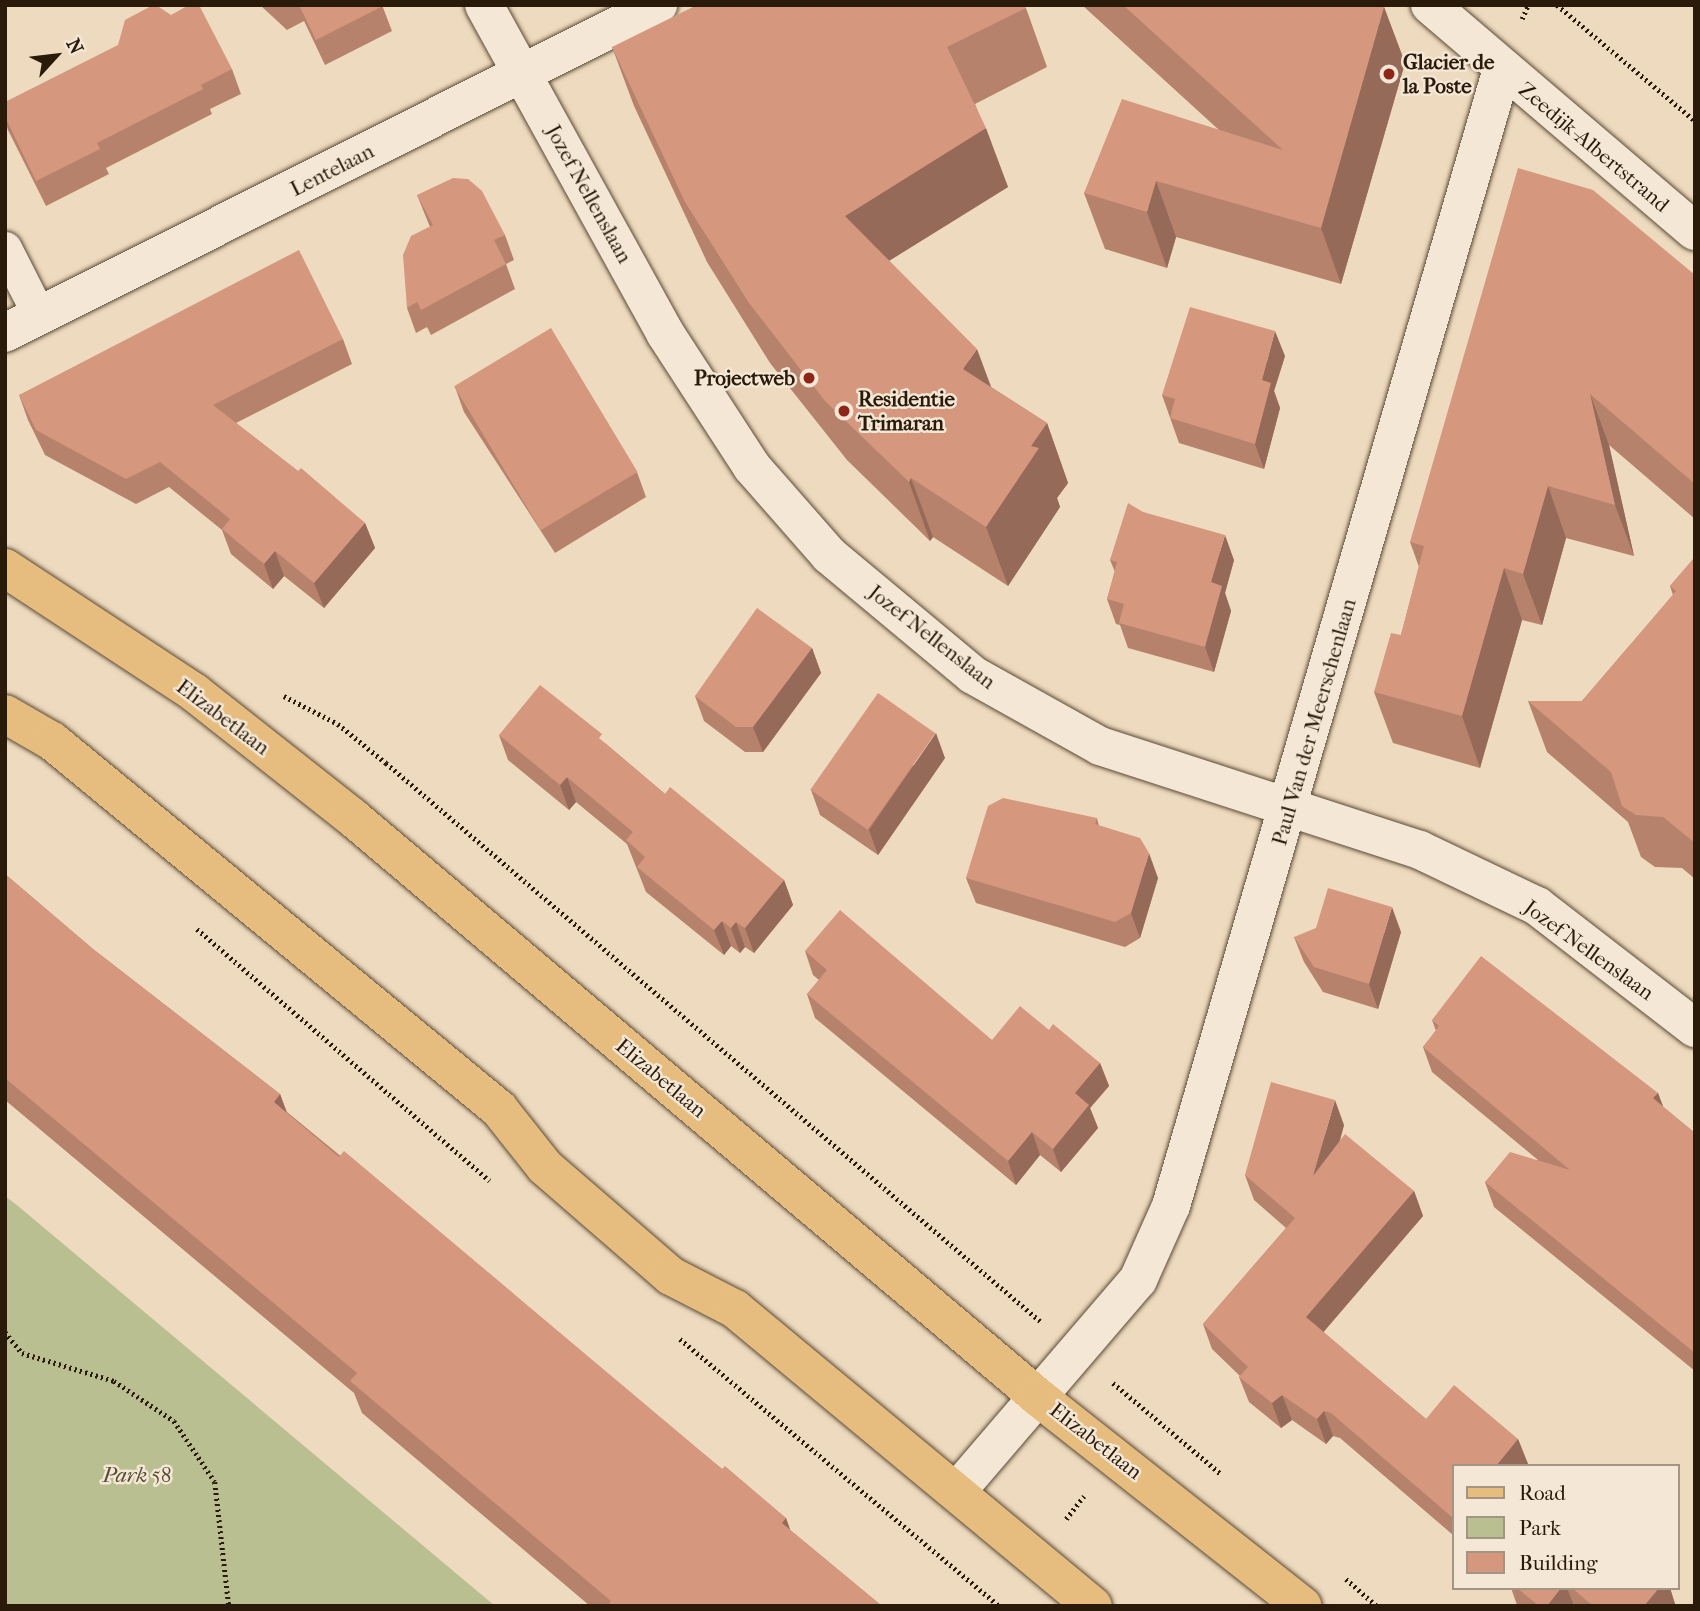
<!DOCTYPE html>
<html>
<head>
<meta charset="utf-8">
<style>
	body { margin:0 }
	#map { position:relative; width:1700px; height:1611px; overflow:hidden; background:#eedabe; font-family:"IM FELL French Canon",serif }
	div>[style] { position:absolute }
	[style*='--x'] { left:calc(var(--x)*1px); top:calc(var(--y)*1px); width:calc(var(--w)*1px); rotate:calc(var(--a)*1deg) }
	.green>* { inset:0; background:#babf91 }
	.path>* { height:4.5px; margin-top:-2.25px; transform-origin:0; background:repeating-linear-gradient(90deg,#291a09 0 2px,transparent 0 5.5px) }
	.roads { filter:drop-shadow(0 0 2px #5a4a36) drop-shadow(0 0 2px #5a4a36) }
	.lane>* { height:33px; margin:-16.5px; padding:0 16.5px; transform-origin:16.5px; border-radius:16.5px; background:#f4e7d5 }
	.street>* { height:38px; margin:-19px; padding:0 19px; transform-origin:19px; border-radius:19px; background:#f4e7d5 }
	.primary>* { height:38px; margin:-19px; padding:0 19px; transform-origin:19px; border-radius:19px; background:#e7bd7f }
	.wall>* { inset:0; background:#b7826c }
	.shaded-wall>* { inset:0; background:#956a58 }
	.building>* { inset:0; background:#d5977e; transform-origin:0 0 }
	.dots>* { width:19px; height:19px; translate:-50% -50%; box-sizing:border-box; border:4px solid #f4e7d5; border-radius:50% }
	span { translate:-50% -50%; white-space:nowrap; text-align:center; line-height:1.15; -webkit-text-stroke:5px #f4e7d5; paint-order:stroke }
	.poi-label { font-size:21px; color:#291a09; font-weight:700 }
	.left { translate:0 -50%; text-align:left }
	.right { translate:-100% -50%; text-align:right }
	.street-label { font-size:21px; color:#291a09 }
	.park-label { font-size:21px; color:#544c32; font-style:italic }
	.frame { position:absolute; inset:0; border:7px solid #291a09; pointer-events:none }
	.legend { position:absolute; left:1452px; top:1464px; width:228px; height:126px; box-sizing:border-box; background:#f4e7d5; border:2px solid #a39583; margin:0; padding:9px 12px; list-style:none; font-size:21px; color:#291a09 }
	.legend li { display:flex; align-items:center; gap:14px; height:35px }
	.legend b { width:35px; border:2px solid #a39583 }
	.north { position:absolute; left:21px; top:21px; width:70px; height:70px; -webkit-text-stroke:5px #f4e7d5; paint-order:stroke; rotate:63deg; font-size:19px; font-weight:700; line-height:28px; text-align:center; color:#291a09 }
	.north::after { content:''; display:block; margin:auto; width:24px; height:32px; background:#291a09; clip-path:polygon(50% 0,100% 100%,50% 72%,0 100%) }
</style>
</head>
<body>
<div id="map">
	<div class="green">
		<div style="clip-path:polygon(5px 1196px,18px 1206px,495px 1606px,5px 1606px)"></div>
	</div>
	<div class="path">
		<div style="--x:1557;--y:5;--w:180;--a:40"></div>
		<div style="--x:1522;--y:19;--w:15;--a:-67"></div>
		<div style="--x:284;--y:696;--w:61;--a:27.4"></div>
		<div style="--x:338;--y:724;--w:62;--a:39.1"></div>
		<div style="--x:386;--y:763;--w:860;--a:40.47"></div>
		<div style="--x:197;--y:929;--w:386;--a:40.7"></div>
		<div style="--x:5;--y:1332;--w:27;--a:51"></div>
		<div style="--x:22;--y:1353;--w:96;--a:16.9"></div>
		<div style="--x:114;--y:1381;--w:72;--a:33.7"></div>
		<div style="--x:174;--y:1421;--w:73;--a:56.1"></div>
		<div style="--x:215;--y:1482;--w:125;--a:83.6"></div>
		<div style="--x:680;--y:1339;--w:416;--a:39.9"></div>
		<div style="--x:1113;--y:1383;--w:141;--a:40.1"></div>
		<div style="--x:1066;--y:1519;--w:29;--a:-52"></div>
		<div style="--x:1346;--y:1579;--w:41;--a:41.1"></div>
	</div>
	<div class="roads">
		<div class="lane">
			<div style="--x:5;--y:248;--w:77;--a:63.1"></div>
		</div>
		<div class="street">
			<div style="--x:484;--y:5;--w:375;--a:61.1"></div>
			<div style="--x:665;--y:333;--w:160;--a:57"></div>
			<div style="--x:752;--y:467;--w:117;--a:48.8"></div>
			<div style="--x:829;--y:555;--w:187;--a:39.8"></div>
			<div style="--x:973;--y:675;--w:145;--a:29.2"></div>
			<div style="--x:1100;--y:746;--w:336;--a:18"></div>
			<div style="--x:1420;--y:850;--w:130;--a:25.6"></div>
			<div style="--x:1537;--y:906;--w:200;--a:37.7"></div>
			<div style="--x:1430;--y:5;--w:348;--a:40.5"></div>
			<div style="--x:5;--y:333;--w:731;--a:-26.67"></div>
			<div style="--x:957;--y:1491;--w:278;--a:-49.4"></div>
			<div style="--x:1138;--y:1280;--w:81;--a:-66"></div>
			<div style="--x:1171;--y:1206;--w:1184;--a:-73.77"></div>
		</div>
		<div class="primary">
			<div style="--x:5;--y:568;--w:227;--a:33.3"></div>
			<div style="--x:195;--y:693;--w:200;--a:38.3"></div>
			<div style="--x:352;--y:817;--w:898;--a:40.21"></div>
			<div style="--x:1038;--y:1397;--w:337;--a:38.3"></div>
			<div style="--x:5;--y:714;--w:54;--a:29.9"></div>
			<div style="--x:52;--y:741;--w:579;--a:39.46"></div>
			<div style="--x:499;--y:1109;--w:74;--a:51.6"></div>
			<div style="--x:545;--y:1167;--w:167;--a:40.9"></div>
			<div style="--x:671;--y:1276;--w:72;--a:27.3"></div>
			<div style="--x:735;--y:1309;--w:465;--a:39.7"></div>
		</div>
	</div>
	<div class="wall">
		<div style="clip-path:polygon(260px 5px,382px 5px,392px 31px,325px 65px,304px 21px,287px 30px)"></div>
		<div style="clip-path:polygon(1082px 5px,1382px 5px,1384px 7px,1405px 63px,1341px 284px,1176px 237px,1167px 268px,1105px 249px,1084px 193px,1219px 130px)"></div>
		<div style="clip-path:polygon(1026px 8px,1047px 67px,975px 104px,1008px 187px,889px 261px,991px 387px,1047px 423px,1068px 483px,1057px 498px,1060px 507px,1008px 586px,933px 537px,930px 541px,847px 460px,770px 363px,707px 262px,634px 106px,612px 47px)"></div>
		<div style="clip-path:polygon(232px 69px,241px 94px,210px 109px,212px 114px,106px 168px,109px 174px,46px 206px,8px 130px,5px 121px,5px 102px)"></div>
		<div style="clip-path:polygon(417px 195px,505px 235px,514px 260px,506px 264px,515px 289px,431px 335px,427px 327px,416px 333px,407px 308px,430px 227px)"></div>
		<div style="clip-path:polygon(1695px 275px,1695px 519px,1609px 445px,1634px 556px,1566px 538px,1542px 625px,1522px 620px,1480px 768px,1393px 743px,1374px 692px,1401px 635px,1419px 567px,1410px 542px)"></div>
		<div style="clip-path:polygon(343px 339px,352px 364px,236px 423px,365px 523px,375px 548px,324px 608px,284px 576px,273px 589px,231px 554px,222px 530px,169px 487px,136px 504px,45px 455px,28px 420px,19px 395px)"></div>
		<div style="clip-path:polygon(1285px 356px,1274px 391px,1280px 408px,1264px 469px,1179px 443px,1162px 395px)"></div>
		<div style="clip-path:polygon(455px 387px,637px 472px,646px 497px,555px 553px,464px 412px)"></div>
		<div style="clip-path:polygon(1143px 512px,1234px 560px,1225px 593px,1231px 611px,1214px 672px,1128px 648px,1120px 625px,1116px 624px,1107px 599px,1115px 572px,1110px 560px)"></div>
		<div style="clip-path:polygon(1695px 557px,1695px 879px,1682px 868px,1655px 867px,1641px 857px,1628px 822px,1547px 752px,1528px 701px,1582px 701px,1673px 595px,1670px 586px)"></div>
		<div style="clip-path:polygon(812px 648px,821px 673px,763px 752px,745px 752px,704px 721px,695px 696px)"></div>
		<div style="clip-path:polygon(499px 735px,605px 743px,665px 794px,784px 880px,793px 905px,754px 953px,745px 947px,740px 953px,731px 946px,724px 955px,646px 892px,627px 844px,576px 802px,569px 810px,508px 760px)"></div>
		<div style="clip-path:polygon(945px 758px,878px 855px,820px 815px,811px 790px)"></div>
		<div style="clip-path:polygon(1097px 818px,1099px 826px,1158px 878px,1140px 938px,1125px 947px,976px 903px,966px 878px)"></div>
		<div style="clip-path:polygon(5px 874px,93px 949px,280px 1094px,287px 1112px,722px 1469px,786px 1518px,790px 1530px,882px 1606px,590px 1606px,362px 1413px,354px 1393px,5px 1100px)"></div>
		<div style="clip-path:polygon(1401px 932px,1378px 1009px,1323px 992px,1304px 962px,1294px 937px)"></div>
		<div style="clip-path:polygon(805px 951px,992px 1040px,1049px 1030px,1100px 1063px,1109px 1086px,1090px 1108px,1098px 1128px,1061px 1172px,1040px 1155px,1016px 1185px,815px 1018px,807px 994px,819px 980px,813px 975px)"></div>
		<div style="clip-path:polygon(1432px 1020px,1658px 1093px,1663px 1107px,1695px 1133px,1695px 1371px,1494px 1207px,1485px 1182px,1538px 1160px,1432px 1072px,1423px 1047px,1436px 1031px)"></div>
		<div style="clip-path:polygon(1344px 1125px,1340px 1141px,1414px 1191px,1423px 1216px,1323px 1332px,1426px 1419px,1518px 1439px,1528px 1464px,1526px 1466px,1453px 1466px,1453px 1535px,1340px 1438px,1333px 1436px,1326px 1444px,1292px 1420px,1281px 1428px,1249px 1402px,1239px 1377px,1240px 1376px,1212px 1349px,1203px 1324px,1286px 1228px,1254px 1200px,1245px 1175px)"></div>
		<div style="clip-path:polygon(1511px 1588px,1670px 1588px,1675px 1604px,1674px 1606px,1517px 1605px)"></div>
	</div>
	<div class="shaded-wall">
		<div style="clip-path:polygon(1384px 7px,1405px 63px,1341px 284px,1321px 228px)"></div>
		<div style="clip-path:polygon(986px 128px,1008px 187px,866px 275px,845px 216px)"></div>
		<div style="clip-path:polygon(1156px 181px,1176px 237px,1167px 268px,1147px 212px)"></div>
		<div style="clip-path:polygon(1275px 331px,1285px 356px,1274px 391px,1280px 408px,1264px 469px,1255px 444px,1262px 380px)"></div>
		<div style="clip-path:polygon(977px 349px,999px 408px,963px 369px)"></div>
		<div style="clip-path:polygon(1590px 394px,1609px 445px,1634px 556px,1615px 505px)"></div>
		<div style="clip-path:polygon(1047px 423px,1068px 483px,1057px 498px,1060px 507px,1008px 586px,986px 527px,1031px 446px)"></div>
		<div style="clip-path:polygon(911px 478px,933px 537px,930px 541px,909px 482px)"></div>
		<div style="clip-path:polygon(1548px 486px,1566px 538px,1542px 625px,1523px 574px)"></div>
		<div style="clip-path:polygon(365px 523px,375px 548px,324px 608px,314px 583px)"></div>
		<div style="clip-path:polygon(1225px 535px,1234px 560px,1225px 593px,1231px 611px,1214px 672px,1205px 647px,1211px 582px)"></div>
		<div style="clip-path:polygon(275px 551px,284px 576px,273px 589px,264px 564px)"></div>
		<div style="clip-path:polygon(1504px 568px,1522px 620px,1480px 768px,1462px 716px)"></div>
		<div style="clip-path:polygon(812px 648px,821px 673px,763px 752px,753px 727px)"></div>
		<div style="clip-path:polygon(936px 733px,945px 758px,878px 855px,869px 830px)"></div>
		<div style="clip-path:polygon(567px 777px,576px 802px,569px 810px,560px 785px)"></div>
		<div style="clip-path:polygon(1149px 853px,1158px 878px,1140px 938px,1131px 913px)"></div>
		<div style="clip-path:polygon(784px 880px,793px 905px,754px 953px,745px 928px)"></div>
		<div style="clip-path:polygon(1392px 907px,1401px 932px,1378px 1009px,1369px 984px)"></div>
		<div style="clip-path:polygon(722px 921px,731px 946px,724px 955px,714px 930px)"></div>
		<div style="clip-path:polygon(736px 922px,745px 947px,740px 953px,731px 928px)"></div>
		<div style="clip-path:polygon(1100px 1063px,1109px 1086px,1090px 1108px,1098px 1128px,1061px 1172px,1053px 1149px,1075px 1093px)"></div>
		<div style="clip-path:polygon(1658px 1093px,1667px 1117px,1653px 1098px)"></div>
		<div style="clip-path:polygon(280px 1094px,291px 1126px,274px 1102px)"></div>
		<div style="clip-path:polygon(1335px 1100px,1344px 1125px,1322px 1201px,1313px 1176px)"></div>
		<div style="clip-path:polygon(1032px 1132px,1040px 1155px,1016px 1185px,1008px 1161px)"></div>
		<div style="clip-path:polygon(1414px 1191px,1423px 1216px,1315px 1342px,1306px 1317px)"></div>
		<div style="clip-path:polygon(1282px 1395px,1292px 1420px,1281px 1428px,1272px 1403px)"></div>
		<div style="clip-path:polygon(1324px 1411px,1333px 1436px,1326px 1444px,1317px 1419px)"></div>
		<div style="clip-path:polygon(1518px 1439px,1528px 1464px,1526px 1466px,1496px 1466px)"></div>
		<div style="clip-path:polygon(786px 1518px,797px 1550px,782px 1523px)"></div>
		<div style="clip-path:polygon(1561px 1588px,1567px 1588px,1574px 1606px,1547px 1606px)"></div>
		<div style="clip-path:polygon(1659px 1588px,1670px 1588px,1675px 1604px,1674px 1606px,1644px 1606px)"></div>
	</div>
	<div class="building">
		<div style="clip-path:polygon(153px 5px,156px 5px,171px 15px,189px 5px,199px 5px,232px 69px,201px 85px,203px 89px,97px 143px,100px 149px,36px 181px,5px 117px,5px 102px,118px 45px,125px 20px)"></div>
		<div style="clip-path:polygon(299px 5px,382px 5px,383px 6px,316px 40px)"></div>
		<div style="clip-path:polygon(697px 5px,1024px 5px,1026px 8px,947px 47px,986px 128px,845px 216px,977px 349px,963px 369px,1047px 423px,1031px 446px,1039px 448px,986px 527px,911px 478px,909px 482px,825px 401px,749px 303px,685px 202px,612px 47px)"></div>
		<div style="clip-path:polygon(1123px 5px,1382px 5px,1384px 7px,1321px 228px,1156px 181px,1147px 212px,1084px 193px,1122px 99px,1283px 150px)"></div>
		<div style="clip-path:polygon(1518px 168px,1593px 190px,1695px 275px,1695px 484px,1590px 394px,1615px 505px,1548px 486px,1523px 574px,1504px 568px,1462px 716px,1374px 692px,1391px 633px,1401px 635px,1424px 546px,1410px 542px)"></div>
		<div style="clip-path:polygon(453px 178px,468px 179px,482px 191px,505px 235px,494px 240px,506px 264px,421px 310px,417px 302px,407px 308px,403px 255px,411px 236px,433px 225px,417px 195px)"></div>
		<div style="clip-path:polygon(299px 250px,343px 339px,213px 405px,298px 471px,301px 468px,365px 523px,314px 583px,275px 551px,264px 564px,222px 529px,230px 519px,160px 462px,126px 479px,36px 430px,19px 395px)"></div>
		<div style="clip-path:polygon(1190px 307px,1275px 331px,1262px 380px,1271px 383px,1255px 444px,1170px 418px,1175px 399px,1162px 395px)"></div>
		<div style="left:551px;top:328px;width:168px;height:113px;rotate:59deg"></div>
		<div style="clip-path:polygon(1128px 503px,1143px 512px,1225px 535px,1211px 582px,1222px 586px,1205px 647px,1119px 623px,1124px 604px,1107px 599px,1117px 562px,1110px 560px)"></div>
		<div style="clip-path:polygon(1695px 557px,1695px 843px,1663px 817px,1636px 815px,1622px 806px,1611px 772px,1528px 701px,1582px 701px,1676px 591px,1670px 586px)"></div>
		<div style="clip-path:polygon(757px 608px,812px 648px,753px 727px,736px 727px,695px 696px)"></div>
		<div style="clip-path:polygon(540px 685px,602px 734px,599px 738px,665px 794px,670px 787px,784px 880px,745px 928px,736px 922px,731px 928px,722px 921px,714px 930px,637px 867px,645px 857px,626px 840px,633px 832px,567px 777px,560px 785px,499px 735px)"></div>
		<div style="left:878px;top:693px;width:70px;height:118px;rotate:35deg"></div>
		<div style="clip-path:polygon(1003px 798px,1097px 818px,1095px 824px,1140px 838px,1149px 853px,1131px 913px,1115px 922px,966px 878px,988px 806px)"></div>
		<div style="clip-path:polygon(5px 874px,93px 949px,280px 1094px,274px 1102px,339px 1157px,344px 1151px,722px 1469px,725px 1466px,786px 1518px,782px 1523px,882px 1606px,607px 1606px,611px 1601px,350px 1381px,357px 1373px,5px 1078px)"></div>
		<div style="clip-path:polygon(1328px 888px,1392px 907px,1369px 984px,1314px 967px,1294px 937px,1316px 928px)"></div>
		<div style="clip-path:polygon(840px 910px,992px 1040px,1020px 1006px,1049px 1030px,1053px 1024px,1100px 1063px,1075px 1093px,1089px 1105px,1053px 1149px,1032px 1132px,1008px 1161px,807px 994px,827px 970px,805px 951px)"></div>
		<div style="clip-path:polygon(1481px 956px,1658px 1093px,1653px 1098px,1695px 1133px,1695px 1353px,1485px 1182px,1510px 1152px,1570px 1170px,1423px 1047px,1439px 1026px,1432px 1020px)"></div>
		<div style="clip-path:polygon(1271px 1082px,1335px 1100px,1313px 1176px,1345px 1134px,1414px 1191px,1306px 1317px,1426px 1419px,1454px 1385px,1518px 1439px,1496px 1466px,1453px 1466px,1453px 1518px,1331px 1413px,1324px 1411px,1317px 1419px,1282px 1395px,1272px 1403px,1239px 1377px,1248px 1367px,1203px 1324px,1295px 1218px,1245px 1175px)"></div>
		<div style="clip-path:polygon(1517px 1588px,1561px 1588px,1547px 1606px,1539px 1606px)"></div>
		<div style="clip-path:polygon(1572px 1588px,1659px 1588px,1644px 1606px,1593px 1606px)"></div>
	</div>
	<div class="dots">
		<div style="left:1389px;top:74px;background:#8f2418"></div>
		<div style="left:809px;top:378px;background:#8f2418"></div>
		<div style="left:844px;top:411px;background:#8f2418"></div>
	</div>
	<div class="poi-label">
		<span class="left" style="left:1403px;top:74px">Glacier de<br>la Poste</span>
		<span class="right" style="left:795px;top:378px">Projectweb</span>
		<span class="left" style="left:858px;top:411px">Residentie<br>Trimaran</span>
	</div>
	<div class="street-label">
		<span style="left:1594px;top:147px;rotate:40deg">Zeedijk-Albertstrand</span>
		<span style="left:332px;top:170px;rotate:-27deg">Lentelaan</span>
		<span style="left:589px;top:194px;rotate:61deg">Jozef Nellenslaan</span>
		<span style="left:932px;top:637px;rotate:38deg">Jozef Nellenslaan</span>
		<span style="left:223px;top:717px;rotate:37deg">Elizabetlaan</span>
		<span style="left:1314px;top:722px;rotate:-74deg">Paul Van der Meerschenlaan</span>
		<span style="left:1589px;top:950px;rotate:36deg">Jozef Nellenslaan</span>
		<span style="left:661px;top:1078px;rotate:40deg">Elizabetlaan</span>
		<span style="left:1096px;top:1441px;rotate:38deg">Elizabetlaan</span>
	</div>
	<div class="park-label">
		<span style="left:137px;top:1475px">Park 58</span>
	</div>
	<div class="frame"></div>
	<ul class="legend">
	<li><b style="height:9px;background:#e7bd7f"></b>Road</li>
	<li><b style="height:19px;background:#babf91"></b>Park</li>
	<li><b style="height:19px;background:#d5977e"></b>Building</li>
	</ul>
	<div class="north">N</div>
</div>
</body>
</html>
